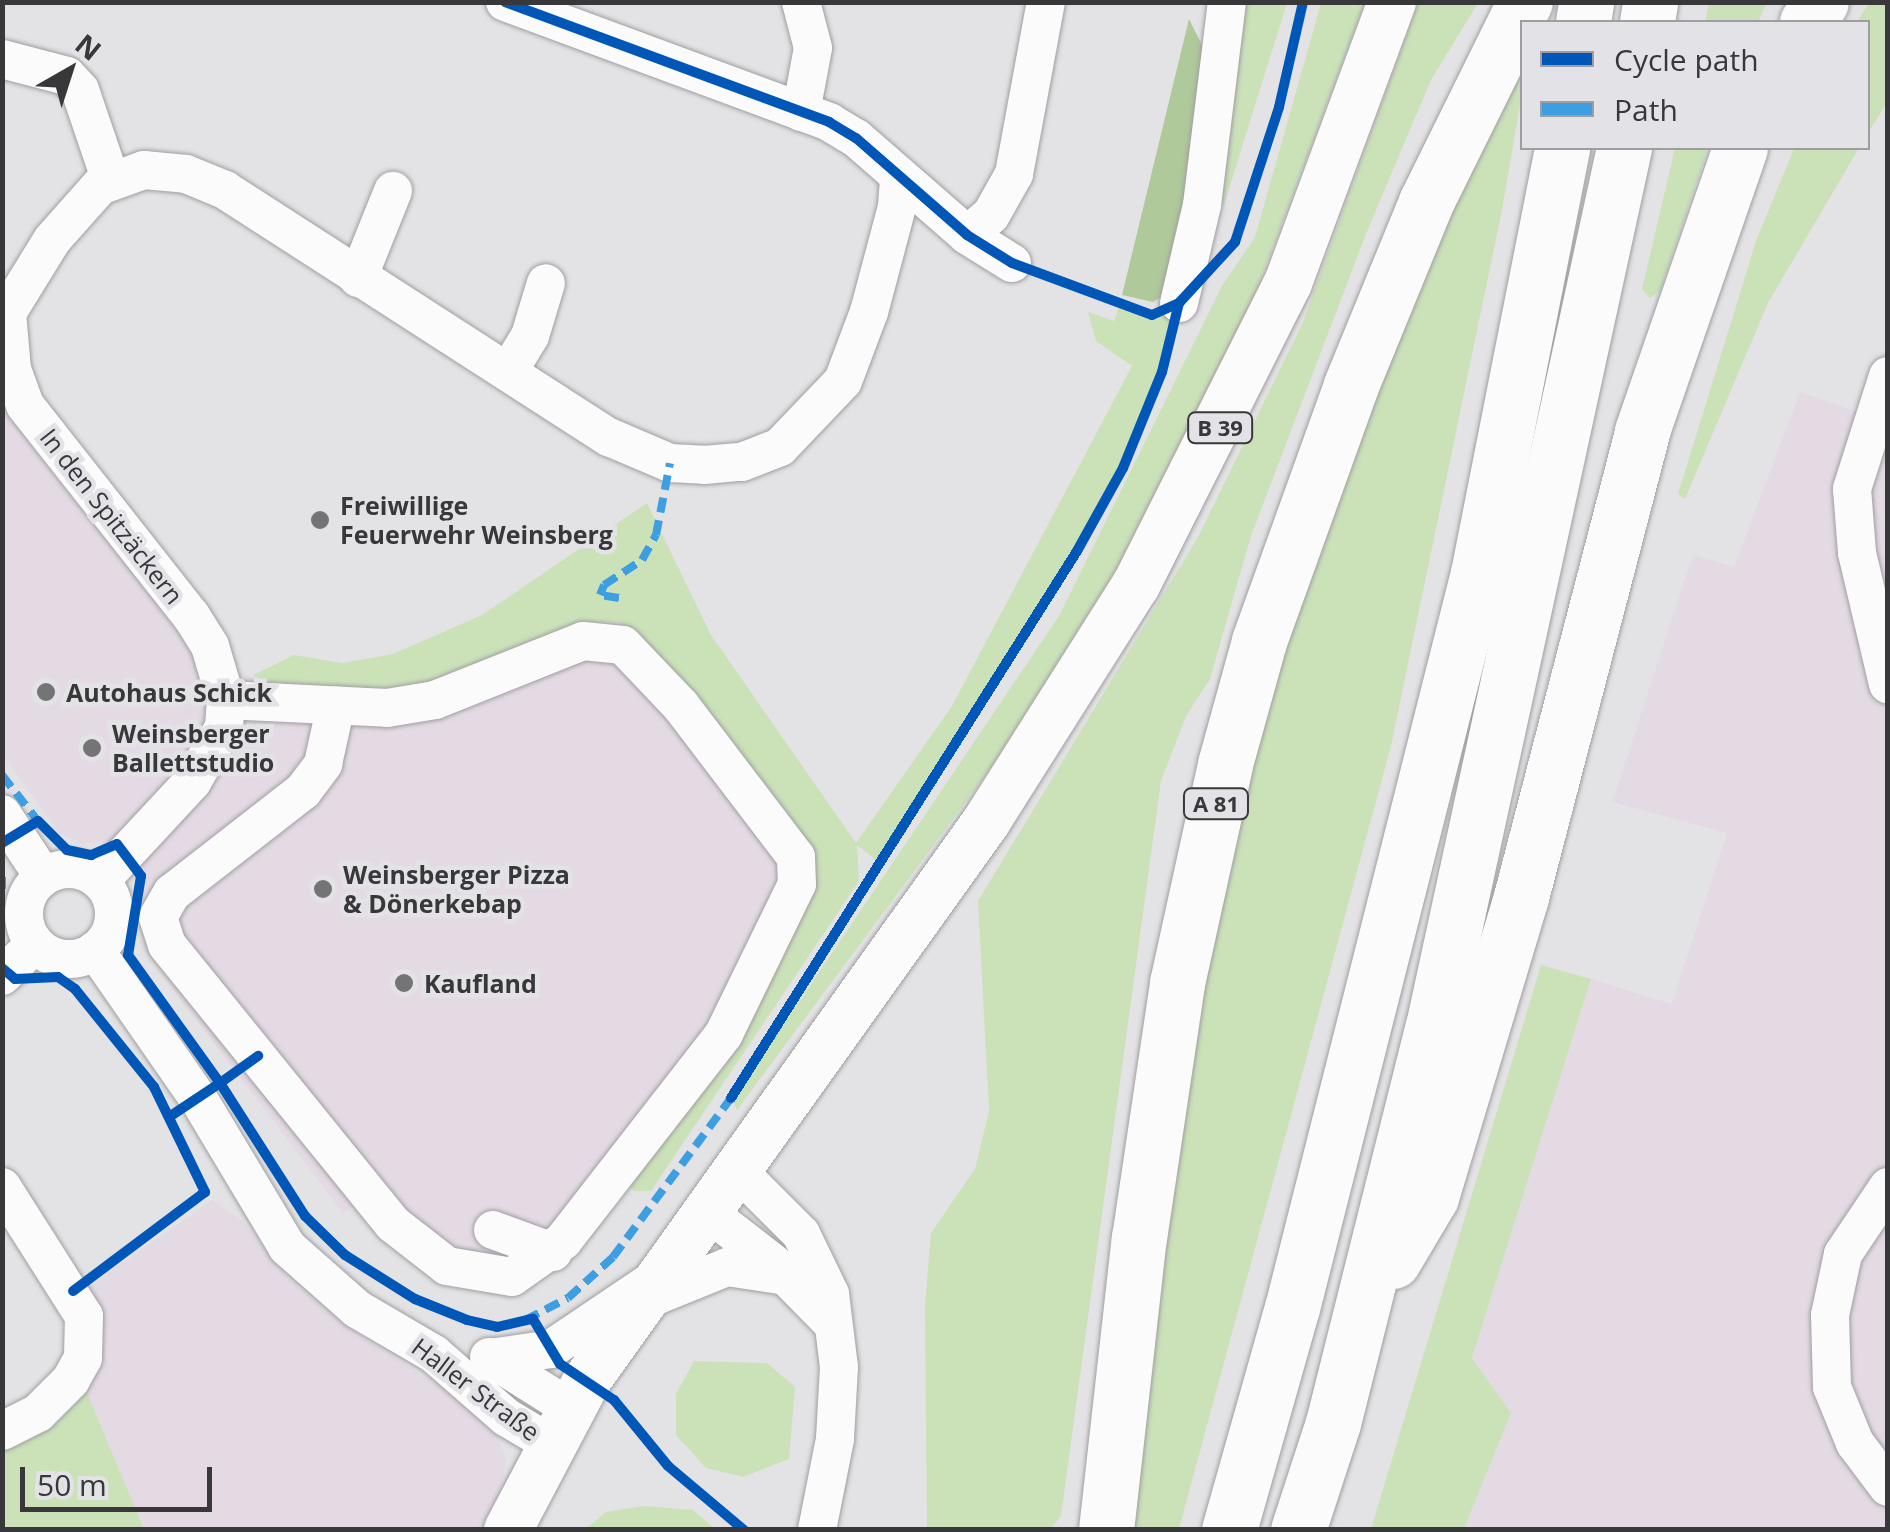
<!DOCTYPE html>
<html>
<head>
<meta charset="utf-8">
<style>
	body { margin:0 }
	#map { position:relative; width:1890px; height:1532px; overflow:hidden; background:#e3e3e6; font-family:"Open Sans",sans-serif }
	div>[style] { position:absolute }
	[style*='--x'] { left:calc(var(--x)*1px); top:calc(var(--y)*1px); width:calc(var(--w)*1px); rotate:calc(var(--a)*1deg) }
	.commercial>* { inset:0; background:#e4dae4 }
	.green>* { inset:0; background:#cbe2b9 }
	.forest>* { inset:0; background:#afc99a }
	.roads { filter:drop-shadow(0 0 2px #9f9fa1) drop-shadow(0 0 2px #9f9fa1) }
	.minor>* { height:38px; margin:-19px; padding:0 19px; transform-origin:19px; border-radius:19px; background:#fbfbfb }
	.minor>.ring { margin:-19px; padding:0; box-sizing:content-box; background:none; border:38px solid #fbfbfb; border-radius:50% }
	.major>* { height:48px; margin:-24px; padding:0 24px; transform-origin:24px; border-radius:24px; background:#fbfbfb }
	.highway>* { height:55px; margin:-27.5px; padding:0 27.5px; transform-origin:27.5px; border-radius:27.5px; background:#fbfbfb }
	.quiet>* { height:8px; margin-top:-4px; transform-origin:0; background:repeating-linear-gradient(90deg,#3e9ee2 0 15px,transparent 0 23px) }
	.cycleway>* { height:10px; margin:-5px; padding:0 5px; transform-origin:5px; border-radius:5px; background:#0057b8 }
	.dots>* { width:28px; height:28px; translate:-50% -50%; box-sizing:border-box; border:5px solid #e2e2e7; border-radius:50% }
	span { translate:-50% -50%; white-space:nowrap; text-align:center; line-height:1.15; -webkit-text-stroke:9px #e2e2e7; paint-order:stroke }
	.shield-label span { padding:2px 8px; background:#e2e2e7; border:2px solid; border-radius:8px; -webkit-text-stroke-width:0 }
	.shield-label { font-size:22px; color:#38383a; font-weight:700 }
	.poi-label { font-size:25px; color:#38383a; font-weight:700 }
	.left { translate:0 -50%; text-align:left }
	.street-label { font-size:25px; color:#38383a }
	.frame { position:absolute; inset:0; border:5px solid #38383a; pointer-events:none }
	.legend { position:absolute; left:1520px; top:20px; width:350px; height:130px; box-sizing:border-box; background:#e2e2e7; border:2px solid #9e9ea2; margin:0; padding:12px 18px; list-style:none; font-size:30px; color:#38383a }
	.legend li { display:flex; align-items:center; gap:20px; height:50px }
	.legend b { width:50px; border:2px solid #9e9ea2 }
	.north { position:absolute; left:20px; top:20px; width:100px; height:100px; -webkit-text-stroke:8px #e2e2e7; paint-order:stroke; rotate:39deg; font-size:28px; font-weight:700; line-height:40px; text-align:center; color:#38383a }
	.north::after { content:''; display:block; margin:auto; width:35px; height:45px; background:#38383a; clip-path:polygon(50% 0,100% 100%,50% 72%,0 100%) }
	.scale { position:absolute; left:20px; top:1467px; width:192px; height:45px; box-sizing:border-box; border:5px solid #38383a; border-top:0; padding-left:12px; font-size:30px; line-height:35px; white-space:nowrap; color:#38383a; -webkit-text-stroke:8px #e2e2e7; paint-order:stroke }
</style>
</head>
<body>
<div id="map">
	<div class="commercial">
		<div style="clip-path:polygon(1887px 363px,1887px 1529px,1464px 1530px,1511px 1413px,1472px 1358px,1591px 979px,1672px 1004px,1727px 833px,1612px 802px,1693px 555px,1734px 567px,1800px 392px,1863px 414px)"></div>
		<div style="clip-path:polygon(2px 409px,199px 657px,281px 689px,619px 622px,663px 662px,811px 849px,813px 889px,507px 1289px,357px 1204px,343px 1213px,141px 947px,138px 885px,128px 863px,107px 841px,82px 844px,59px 833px,3px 755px)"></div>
		<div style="clip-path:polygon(212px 1200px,242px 1220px,287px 1278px,350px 1329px,465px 1403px,497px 1433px,506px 1461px,501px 1489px,482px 1529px,144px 1529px,85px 1388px,102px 1359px,102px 1324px,88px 1287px)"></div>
	</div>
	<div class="green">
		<div style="clip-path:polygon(1246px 3px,1287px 3px,1223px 208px,1220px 175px)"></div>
		<div style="clip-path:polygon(1321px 3px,1365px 3px,1246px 319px,1129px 549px,1019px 730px,737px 1110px,733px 1100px,1059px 616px,1222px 286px,1255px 237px)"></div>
		<div style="clip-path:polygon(1418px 3px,1478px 3px,1431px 80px,1366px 234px,1251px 536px,1210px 679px,1186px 716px,1161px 781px,1061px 1516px,1050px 1529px,927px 1529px,925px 1306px,931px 1233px,975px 1169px,989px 1111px,978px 901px,1198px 537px,1303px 322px)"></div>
		<div style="clip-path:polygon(1709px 3px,1709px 2px,1767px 3px,1758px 22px,1705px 22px)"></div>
		<div style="clip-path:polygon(1869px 3px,1887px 3px,1888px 101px,1868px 133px,1868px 22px,1857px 22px)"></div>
		<div style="clip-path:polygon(1522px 22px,1522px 94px,1502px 210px,1391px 746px,1179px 1529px,1127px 1530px,1190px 1036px,1277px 660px,1364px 414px)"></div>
		<div style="clip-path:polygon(1675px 148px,1708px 148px,1660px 291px,1650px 298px,1642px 289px)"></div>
		<div style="clip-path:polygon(1794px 148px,1859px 148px,1768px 303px,1685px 499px,1678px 494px,1756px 241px)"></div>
		<div style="clip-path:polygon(1179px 303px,1162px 372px,1123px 468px,1028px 635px,882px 865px,857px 845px,859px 881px,651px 1191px,634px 1191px,621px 1179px,813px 889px,811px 849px,663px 662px,619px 622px,592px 623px,440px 688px,385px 697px,281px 689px,253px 675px,294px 655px,342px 663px,393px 654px,482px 615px,647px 503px,711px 635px,856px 843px,952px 706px,1132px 366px,1096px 341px,1088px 312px,1114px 321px,1119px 306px,1152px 315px)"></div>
		<div style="clip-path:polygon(1541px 965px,1591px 979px,1472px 1358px,1511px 1413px,1464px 1529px,1371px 1529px)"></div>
		<div style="clip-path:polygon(694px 1361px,767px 1363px,795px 1387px,789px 1459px,743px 1477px,706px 1468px,676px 1435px,676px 1394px)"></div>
		<div style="clip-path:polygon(85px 1388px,144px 1529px,3px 1529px,2px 1447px)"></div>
		<div style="clip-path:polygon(644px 1506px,693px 1510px,715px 1529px,585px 1529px,606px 1512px)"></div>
	</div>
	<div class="forest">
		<div style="clip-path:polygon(1189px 19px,1205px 51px,1204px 103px,1168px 293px,1153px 302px,1122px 295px)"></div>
	</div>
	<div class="roads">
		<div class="minor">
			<div style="--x:505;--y:2;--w:346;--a:20.3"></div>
			<div style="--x:829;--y:122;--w:31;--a:31"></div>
			<div style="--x:856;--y:138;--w:147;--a:41.1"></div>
			<div style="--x:967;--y:235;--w:53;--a:31.9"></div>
			<div style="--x:2;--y:59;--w:67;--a:14.7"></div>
			<div style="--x:67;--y:76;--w:19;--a:47"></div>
			<div style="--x:80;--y:90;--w:93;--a:71.2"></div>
			<div style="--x:801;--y:112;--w:65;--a:-79.4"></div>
			<div style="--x:813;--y:48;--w:48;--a:-104.6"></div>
			<div style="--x:967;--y:235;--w:31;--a:-40"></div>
			<div style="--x:991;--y:215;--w:47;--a:-60.7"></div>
			<div style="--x:1014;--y:174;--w:175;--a:-79.5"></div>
			<div style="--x:358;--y:278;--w:94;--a:-68.1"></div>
			<div style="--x:1179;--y:303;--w:101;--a:-76.8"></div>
			<div style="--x:1202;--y:205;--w:205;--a:-83"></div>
			<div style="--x:508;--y:372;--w:42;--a:-58.6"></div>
			<div style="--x:530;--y:336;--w:55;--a:-73.2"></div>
			<div style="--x:1888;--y:376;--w:119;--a:107.7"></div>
			<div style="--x:1852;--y:489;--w:64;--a:85.5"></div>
			<div style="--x:1857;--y:553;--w:135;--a:76.7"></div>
			<div style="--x:226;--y:700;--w:161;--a:2.8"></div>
			<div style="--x:387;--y:708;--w:49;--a:-9.5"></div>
			<div style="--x:435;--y:700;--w:159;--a:-21.7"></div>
			<div style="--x:583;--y:641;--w:40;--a:5.7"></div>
			<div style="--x:623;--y:645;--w:84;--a:46.4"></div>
			<div style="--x:681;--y:706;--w:190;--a:52.7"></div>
			<div style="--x:796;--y:857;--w:27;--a:88"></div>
			<div style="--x:797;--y:884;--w:167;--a:116"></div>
			<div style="--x:724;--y:1034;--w:262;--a:127.9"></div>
			<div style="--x:563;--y:1241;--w:62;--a:144.8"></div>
			<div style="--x:512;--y:1277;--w:66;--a:-170.4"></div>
			<div style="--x:447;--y:1266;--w:68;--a:-142.1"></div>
			<div style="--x:393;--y:1224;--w:359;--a:-129"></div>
			<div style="--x:167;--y:945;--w:29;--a:-108"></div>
			<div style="--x:158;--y:917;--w:28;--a:-60"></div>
			<div style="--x:172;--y:893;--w:166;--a:-37.9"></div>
			<div style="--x:303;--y:791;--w:34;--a:-53"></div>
			<div style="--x:323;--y:764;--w:60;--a:-77.6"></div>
			<div style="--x:2;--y:814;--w:74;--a:56.5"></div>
			<div class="ring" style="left:24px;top:869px;width:52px;height:52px"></div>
			<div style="--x:100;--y:881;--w:135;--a:-47.1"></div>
			<div style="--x:192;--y:782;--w:64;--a:-59.8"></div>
			<div style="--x:224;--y:727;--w:27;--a:-86"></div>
			<div style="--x:226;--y:700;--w:56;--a:-106.5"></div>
			<div style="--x:210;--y:646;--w:36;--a:-122"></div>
			<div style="--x:191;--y:616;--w:268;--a:-128.2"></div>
			<div style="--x:25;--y:405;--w:37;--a:-110"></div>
			<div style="--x:12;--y:370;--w:57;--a:-95"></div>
			<div style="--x:7;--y:313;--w:86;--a:-58.3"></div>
			<div style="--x:52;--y:240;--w:72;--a:-48.4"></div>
			<div style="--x:100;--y:186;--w:47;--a:-20"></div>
			<div style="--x:144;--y:170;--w:42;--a:5.4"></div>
			<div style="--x:186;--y:174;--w:42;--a:22.3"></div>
			<div style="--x:225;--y:190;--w:457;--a:32.8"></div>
			<div style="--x:609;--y:437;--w:66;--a:23.1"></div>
			<div style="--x:670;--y:463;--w:34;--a:3"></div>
			<div style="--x:704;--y:465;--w:38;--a:-5"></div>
			<div style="--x:742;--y:462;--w:41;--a:-21.5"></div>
			<div style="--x:780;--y:447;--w:91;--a:-46.3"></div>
			<div style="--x:843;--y:381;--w:74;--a:-69.4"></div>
			<div style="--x:869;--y:312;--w:109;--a:-75.1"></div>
			<div style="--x:897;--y:207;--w:31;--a:-86"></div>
			<div style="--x:95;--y:950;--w:180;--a:55.2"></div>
			<div style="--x:198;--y:1098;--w:174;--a:59.1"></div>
			<div style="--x:287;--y:1247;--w:94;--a:41.5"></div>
			<div style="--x:357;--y:1309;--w:89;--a:30.3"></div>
			<div style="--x:434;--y:1354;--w:96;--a:41.2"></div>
			<div style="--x:506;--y:1417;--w:52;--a:31"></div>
			<div style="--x:2;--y:976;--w:46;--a:-44.1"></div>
			<div style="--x:734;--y:1167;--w:95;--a:45"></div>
			<div style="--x:801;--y:1234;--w:67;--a:64.2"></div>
			<div style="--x:830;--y:1294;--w:74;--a:83"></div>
			<div style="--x:839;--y:1367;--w:72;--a:93.2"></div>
			<div style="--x:835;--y:1439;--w:93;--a:101.2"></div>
			<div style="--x:2;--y:1187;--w:153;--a:57.6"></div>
			<div style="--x:84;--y:1316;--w:42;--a:91.4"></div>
			<div style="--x:83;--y:1358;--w:25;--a:119"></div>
			<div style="--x:71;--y:1380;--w:47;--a:135"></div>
			<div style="--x:38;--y:1413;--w:40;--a:153.4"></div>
			<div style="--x:1888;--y:1187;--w:81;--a:123.9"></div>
			<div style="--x:1843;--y:1254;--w:62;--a:102"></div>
			<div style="--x:1830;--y:1315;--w:72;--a:88.4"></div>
			<div style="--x:1832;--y:1387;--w:61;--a:67.7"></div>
			<div style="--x:1855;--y:1443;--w:55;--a:53.1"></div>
			<div style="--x:705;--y:1210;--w:86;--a:37.9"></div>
			<div style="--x:773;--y:1263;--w:84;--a:45.5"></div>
			<div style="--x:493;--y:1230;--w:64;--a:20.1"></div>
			<div style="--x:641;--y:1302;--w:93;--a:-22.1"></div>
			<div style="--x:727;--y:1267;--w:60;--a:8.7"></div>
			<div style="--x:489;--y:1357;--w:96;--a:32.2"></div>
			<div style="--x:490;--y:1358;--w:62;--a:-8.4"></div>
			<div style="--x:551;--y:1349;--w:118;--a:-34"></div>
		</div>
		<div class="major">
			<div style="--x:508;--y:1530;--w:170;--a:-62.2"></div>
			<div style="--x:587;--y:1380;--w:686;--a:-54.43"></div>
			<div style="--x:986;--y:822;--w:280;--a:-57.7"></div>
			<div style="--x:1136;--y:585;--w:338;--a:-63.3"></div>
			<div style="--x:1288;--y:283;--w:300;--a:-69.7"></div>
		</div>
		<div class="highway">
			<div style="--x:1583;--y:22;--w:20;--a:-81"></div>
			<div style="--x:1647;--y:22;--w:20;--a:-81"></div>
			<div style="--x:1807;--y:22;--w:24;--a:-55"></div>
			<div style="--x:1393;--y:1261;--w:74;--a:-59.3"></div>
			<div style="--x:1431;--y:1197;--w:313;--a:-73.3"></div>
			<div style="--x:1521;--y:897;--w:481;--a:-75.4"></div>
			<div style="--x:1642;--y:431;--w:299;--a:-70.9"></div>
			<div style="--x:1106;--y:1530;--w:294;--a:-83.6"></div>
			<div style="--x:1139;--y:1238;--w:258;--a:-81.5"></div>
			<div style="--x:1177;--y:983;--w:224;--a:-77.6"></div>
			<div style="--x:1225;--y:764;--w:128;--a:-74.5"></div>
			<div style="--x:1259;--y:641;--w:272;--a:-70.2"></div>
			<div style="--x:1351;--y:385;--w:198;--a:-67.7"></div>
			<div style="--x:1426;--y:202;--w:223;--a:-63.7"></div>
			<div style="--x:1229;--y:1530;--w:231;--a:-74.2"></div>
			<div style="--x:1292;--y:1308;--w:758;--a:-75.8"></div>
			<div style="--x:1478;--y:573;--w:433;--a:-78.8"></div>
			<div style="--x:1298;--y:1530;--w:113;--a:-71.9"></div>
			<div style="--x:1333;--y:1423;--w:409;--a:-75.9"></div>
			<div style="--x:1433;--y:1026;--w:899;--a:-77.73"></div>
		</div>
	</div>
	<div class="quiet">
		<div style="--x:619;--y:598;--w:19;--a:-171"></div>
		<div style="--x:600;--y:595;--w:11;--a:-68"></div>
		<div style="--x:604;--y:585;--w:45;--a:-33.3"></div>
		<div style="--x:642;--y:560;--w:29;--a:-61"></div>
		<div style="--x:656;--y:535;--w:73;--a:-79"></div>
		<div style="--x:2;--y:775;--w:58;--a:52"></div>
		<div style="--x:2;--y:877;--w:12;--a:90"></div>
		<div style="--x:525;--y:1320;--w:48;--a:-27.1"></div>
		<div style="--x:568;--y:1298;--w:61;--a:-42.3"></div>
		<div style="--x:613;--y:1257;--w:204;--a:-53.4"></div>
	</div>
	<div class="cycleway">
		<div style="--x:505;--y:2;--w:346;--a:20.3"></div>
		<div style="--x:829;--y:122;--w:31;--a:31"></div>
		<div style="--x:856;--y:138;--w:147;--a:41.1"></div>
		<div style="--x:967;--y:235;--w:53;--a:31.9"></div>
		<div style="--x:1012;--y:263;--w:149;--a:20.4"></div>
		<div style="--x:1152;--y:315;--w:30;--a:-24"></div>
		<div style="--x:1179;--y:303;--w:83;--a:-47.4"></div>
		<div style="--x:1235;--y:242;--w:142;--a:-71.9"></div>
		<div style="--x:1279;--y:107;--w:108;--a:-77.1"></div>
		<div style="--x:2;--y:843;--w:42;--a:-31.4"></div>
		<div style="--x:38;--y:821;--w:41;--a:45"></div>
		<div style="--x:67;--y:850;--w:25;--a:12"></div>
		<div style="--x:91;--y:855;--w:28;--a:-23"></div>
		<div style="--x:117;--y:844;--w:40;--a:53"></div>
		<div style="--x:141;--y:876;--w:80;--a:99.3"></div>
		<div style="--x:128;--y:955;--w:158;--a:54.3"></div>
		<div style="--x:220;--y:1083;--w:47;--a:-35.4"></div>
		<div style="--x:2;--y:968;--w:17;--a:40"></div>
		<div style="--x:15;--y:979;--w:43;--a:-2.7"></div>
		<div style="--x:58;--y:977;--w:21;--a:35"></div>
		<div style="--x:75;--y:989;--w:126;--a:51.1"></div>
		<div style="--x:154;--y:1087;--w:117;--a:64.1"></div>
		<div style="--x:205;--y:1192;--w:165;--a:143.1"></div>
		<div style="--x:731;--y:1098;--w:647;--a:-57.68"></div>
		<div style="--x:1077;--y:551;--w:95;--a:-61"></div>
		<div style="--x:1123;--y:468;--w:104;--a:-67.9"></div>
		<div style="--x:1162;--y:372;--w:71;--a:-76.2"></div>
		<div style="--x:172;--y:1115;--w:58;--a:-33.7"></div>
		<div style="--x:220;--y:1083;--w:158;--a:57.4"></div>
		<div style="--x:305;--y:1216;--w:56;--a:44.3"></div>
		<div style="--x:345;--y:1255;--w:83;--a:32.2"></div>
		<div style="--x:415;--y:1299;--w:56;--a:22"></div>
		<div style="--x:467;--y:1320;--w:31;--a:13"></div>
		<div style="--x:497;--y:1327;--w:37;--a:-13"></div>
		<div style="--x:533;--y:1319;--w:52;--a:59"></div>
		<div style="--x:560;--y:1364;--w:65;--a:33.7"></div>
		<div style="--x:614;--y:1400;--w:85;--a:50.7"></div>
		<div style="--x:668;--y:1466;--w:99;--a:40.1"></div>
	</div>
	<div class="dots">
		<div style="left:320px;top:520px;background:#747476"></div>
		<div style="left:46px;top:692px;background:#747476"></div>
		<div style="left:92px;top:748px;background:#747476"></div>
		<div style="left:323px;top:889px;background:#747476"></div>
		<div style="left:404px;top:983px;background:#747476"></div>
	</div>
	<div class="shield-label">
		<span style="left:1220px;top:428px">B 39</span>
		<span style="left:1216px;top:804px">A 81</span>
	</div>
	<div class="poi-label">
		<span class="left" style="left:340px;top:520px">Freiwillige<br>Feuerwehr Weinsberg</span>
		<span class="left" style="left:66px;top:692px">Autohaus Schick</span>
		<span class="left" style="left:112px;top:748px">Weinsberger<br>Ballettstudio</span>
		<span class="left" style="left:343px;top:889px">Weinsberger Pizza<br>&amp; Dönerkebap</span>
		<span class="left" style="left:424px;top:983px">Kaufland</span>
	</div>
	<div class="street-label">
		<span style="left:112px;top:516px;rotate:52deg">In den Spitzäckern</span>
		<span style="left:476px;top:1389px;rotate:37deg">Haller Straße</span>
	</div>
	<div class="frame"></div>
	<ul class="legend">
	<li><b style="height:12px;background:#0057b8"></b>Cycle path</li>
	<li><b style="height:12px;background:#3e9ee2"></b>Path</li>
	</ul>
	<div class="north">N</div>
	<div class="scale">50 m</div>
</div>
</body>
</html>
